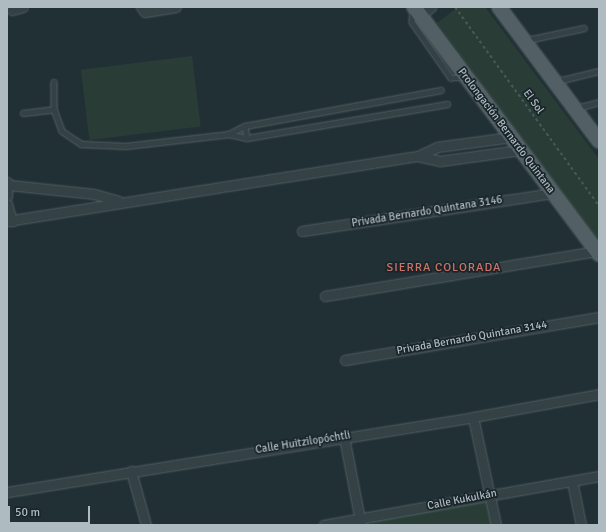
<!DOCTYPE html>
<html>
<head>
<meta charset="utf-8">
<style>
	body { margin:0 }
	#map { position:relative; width:606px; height:532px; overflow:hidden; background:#213035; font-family:Signika,sans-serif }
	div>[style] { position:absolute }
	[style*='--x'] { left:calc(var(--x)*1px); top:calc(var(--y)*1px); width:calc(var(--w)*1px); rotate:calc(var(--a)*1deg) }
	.green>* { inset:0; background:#293d36; transform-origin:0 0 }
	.path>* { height:2px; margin-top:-1px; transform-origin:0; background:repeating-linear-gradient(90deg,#465955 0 3px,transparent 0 6px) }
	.roads { filter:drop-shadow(0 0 1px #515f63) drop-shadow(0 0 1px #515f63) }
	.lane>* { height:4.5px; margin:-2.25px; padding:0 2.25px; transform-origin:2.25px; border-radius:2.25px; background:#344145 }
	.street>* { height:9px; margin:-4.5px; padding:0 4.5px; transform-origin:4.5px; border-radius:4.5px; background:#344145 }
	.primary>* { height:14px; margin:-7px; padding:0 7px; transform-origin:7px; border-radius:7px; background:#526065 }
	span { translate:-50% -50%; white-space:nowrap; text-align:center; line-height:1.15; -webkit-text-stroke:3.5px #1a252a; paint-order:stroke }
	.street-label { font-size:11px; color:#aebcc2 }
	.neighbourhood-label { font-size:12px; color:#ce7369; letter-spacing:1px }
	.frame { position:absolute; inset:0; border:8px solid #aebcc2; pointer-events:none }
	.scale { position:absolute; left:8px; top:506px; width:82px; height:18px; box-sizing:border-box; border:2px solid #aebcc2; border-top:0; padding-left:5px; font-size:12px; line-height:14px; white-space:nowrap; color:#aebcc2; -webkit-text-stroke:3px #1a252a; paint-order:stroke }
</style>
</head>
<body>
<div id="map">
	<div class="green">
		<div style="clip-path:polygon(458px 7px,485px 7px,599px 159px,599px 243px,437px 23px)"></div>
		<div style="left:192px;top:56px;width:71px;height:112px;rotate:83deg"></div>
		<div style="clip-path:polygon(487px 501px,493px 525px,372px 525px,371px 521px)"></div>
	</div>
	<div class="path">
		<div style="--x:455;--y:7;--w:246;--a:54.1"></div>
	</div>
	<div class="roads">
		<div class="lane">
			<div style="--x:413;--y:11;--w:11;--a:95"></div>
			<div style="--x:412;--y:22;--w:68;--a:55.1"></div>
			<div style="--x:451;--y:78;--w:13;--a:0"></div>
			<div style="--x:527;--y:40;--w:58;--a:-11.9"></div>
			<div style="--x:558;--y:81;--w:42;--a:-13.7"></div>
			<div style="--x:54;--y:82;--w:27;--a:90"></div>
			<div style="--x:54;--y:109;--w:23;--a:70"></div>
			<div style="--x:62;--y:131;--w:23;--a:34"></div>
			<div style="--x:81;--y:144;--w:45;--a:2.5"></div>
			<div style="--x:126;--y:146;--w:104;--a:-6.6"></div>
			<div style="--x:229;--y:134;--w:18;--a:-27"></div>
			<div style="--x:245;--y:126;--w:199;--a:-10.4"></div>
			<div style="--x:577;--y:108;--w:23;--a:-15"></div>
			<div style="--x:23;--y:113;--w:31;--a:-7"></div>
			<div style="--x:245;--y:126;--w:12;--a:81"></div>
			<div style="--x:229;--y:134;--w:18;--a:13"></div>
			<div style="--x:247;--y:138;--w:203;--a:-9.6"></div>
		</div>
		<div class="street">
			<div style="--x:141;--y:7;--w:6;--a:51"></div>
			<div style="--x:145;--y:12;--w:31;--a:-9"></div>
			<div style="--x:12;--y:10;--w:11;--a:-15"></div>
			<div style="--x:420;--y:15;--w:14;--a:-36"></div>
			<div style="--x:418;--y:156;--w:23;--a:13"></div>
			<div style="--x:440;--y:161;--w:81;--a:-7.8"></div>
			<div style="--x:7;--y:182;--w:14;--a:90"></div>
			<div style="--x:9;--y:185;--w:85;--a:6"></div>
			<div style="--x:94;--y:194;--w:25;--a:16"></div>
			<div style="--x:7;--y:204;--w:18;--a:74"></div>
			<div style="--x:7;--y:221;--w:416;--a:-9"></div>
			<div style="--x:418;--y:156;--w:21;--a:-25"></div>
			<div style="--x:437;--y:147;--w:75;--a:-7.7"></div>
			<div style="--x:302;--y:231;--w:253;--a:-8.6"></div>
			<div style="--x:325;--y:296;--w:276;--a:-9.4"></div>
			<div style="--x:345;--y:360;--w:258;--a:-9.6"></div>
			<div style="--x:473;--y:417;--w:110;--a:78"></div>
			<div style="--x:344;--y:437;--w:90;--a:79.1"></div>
			<div style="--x:131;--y:471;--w:56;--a:74.5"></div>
			<div style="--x:572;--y:481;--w:45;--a:78.4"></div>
			<div style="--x:7;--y:492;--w:472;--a:-9.1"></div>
			<div style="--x:473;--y:417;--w:128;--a:-10.3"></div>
			<div style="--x:324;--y:525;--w:279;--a:-10.1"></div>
		</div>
		<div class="primary">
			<div style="--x:414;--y:7;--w:309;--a:53.2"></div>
			<div style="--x:499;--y:7;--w:167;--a:53.3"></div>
		</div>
	</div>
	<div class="street-label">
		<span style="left:533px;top:102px;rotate:54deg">El Sol</span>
		<span style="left:506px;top:131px;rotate:53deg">Prolongación Bernardo Quintana</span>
		<span style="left:427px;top:212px;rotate:-9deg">Privada Bernardo Quintana 3146</span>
		<span style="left:472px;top:338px;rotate:-10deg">Privada Bernardo Quintana 3144</span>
		<span style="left:303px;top:443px;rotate:-9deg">Calle Huitzilopóchtli</span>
		<span style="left:462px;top:500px;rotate:-11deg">Calle Kukulkán</span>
	</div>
	<div class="neighbourhood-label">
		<span style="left:444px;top:268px">SIERRA COLORADA</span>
	</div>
	<div class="frame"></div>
	<div class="scale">50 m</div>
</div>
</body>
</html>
